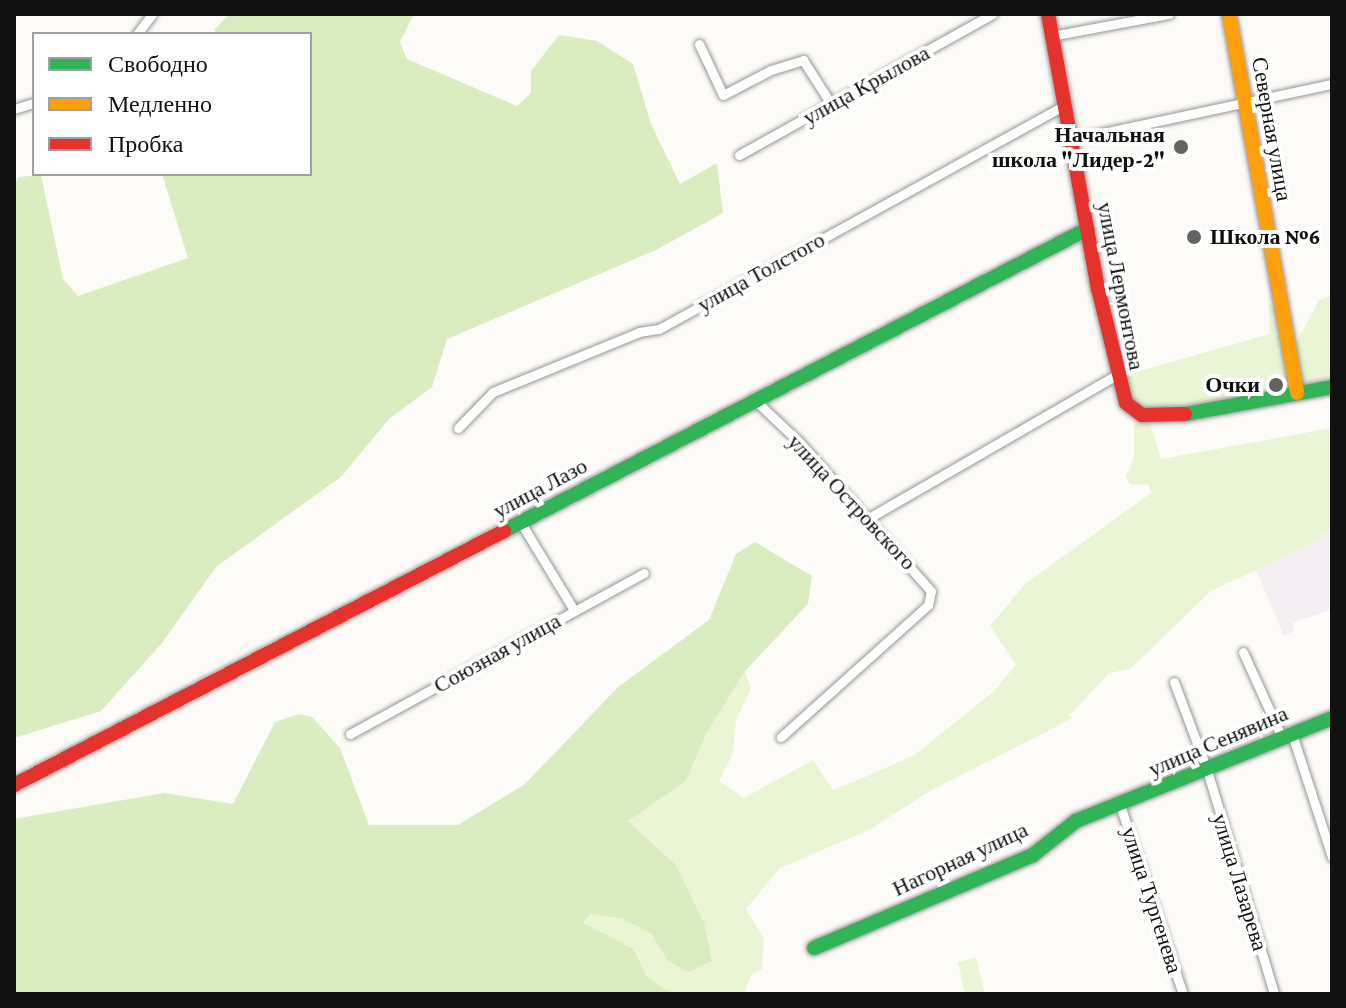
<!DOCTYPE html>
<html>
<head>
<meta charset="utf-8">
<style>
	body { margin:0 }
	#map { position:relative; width:1346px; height:1008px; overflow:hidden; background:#fdfbf7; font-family:"Crimson Pro",serif }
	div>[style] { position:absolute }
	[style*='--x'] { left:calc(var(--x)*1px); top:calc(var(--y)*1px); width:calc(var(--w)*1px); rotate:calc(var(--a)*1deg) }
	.industrial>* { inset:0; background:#f5eff3 }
	.green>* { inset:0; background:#e9f5d4 }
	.forest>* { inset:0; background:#daedc1 }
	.roads { filter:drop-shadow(0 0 2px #979695) drop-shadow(0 0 2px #979695) }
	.street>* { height:9px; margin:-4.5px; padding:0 4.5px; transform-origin:4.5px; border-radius:4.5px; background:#fffefe }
	.fast>* { height:14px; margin:-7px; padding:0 7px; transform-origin:7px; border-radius:7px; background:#30b455 }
	.slow>* { height:14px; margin:-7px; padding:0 7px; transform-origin:7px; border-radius:7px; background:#ff9f0a }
	.jam>* { height:14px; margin:-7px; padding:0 7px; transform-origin:7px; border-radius:7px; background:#e5322d }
	.dots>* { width:22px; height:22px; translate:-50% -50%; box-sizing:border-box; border:4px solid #fff; border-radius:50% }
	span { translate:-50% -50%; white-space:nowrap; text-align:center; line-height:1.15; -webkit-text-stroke:8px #fff; paint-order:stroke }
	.street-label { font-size:22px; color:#111 }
	.poi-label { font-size:22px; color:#111; font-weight:700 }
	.right { translate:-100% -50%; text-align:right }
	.left { translate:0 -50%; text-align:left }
	.frame { position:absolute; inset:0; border:16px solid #111; pointer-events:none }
	.legend { position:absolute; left:32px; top:32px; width:280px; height:144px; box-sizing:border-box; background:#fff; border:2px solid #a0a0a0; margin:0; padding:10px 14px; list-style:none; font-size:24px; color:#111 }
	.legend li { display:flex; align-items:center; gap:16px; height:40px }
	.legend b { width:40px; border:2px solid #a0a0a0 }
</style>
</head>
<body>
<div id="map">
	<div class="industrial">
		<div style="clip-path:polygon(1332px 529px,1332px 609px,1293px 623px,1294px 631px,1284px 636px,1255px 567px,1310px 545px)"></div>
	</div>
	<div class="green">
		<div style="clip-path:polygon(1332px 295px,1332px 378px,1303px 383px,1295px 345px,1319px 300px)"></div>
		<div style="clip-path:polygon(1268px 301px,1277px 311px,1290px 385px,1172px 409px,1147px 410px,1130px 397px,1126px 375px,1270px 334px)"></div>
		<div style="clip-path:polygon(1150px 422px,1161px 459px,1332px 428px,1332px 529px,1310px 545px,1211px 591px,1130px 669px,1109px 673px,1069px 716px,1073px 718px,930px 791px,869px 830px,780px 868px,746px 909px,764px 939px,762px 969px,752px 974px,743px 994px,673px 994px,647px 977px,634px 949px,583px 924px,591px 914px,623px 919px,651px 934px,668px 961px,676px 865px,628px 821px,686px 781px,706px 734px,745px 671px,751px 689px,736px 719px,733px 753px,719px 781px,744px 798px,813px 760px,833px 790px,870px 775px,916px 754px,993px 692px,1016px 665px,990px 626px,1025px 584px,1151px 493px,1149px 485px,1130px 484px,1126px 477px,1134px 457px,1134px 424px)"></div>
		<div style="clip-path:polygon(976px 958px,985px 994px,965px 994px,958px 962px)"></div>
	</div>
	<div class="forest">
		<div style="clip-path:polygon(229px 14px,414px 14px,400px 42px,407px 59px,517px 106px,531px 93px,531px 71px,559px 35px,597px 41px,633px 64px,651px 124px,680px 184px,717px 163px,723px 213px,656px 250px,447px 339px,432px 387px,389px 419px,342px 476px,216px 567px,162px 643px,101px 711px,14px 738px,14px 186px,18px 177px,41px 175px,63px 279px,78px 296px,188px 258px,162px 174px,310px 174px,310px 34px,218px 34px,214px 30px)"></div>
		<div style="clip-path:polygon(755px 542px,812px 576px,808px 604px,745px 671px,706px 734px,686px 781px,628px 821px,676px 865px,704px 923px,712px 961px,688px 972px,668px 961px,651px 934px,623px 919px,591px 914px,583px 923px,634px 949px,647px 977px,673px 994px,14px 994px,14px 819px,164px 793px,233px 804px,275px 722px,299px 714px,312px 717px,340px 748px,369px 825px,458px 825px,525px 784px,618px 687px,709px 620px,736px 554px)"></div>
	</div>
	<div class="roads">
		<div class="street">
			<div style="--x:137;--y:34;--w:25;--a:-53"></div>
			<div style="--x:1051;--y:36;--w:120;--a:-10.6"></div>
			<div style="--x:699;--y:44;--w:56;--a:64.8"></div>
			<div style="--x:723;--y:95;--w:54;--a:-27.5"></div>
			<div style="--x:771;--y:70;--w:34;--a:-17"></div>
			<div style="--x:803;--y:60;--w:52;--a:57.5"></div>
			<div style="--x:14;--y:109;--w:21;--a:-17"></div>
			<div style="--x:1070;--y:140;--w:268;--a:-12.1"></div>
			<div style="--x:739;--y:155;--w:290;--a:-29.1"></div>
			<div style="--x:756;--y:401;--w:59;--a:43.6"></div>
			<div style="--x:799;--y:442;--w:199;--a:48.5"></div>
			<div style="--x:931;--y:591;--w:14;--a:102"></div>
			<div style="--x:928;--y:605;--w:198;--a:138.1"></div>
			<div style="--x:458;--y:428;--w:50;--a:-45.8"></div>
			<div style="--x:493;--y:392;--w:158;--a:-22.3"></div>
			<div style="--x:639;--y:332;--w:20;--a:-9"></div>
			<div style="--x:659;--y:329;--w:463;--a:-28.9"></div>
			<div style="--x:874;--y:515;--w:280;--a:-30"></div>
			<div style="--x:521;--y:523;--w:102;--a:58.7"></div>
			<div style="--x:1243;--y:652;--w:94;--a:65.6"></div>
			<div style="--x:1174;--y:682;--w:94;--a:69.4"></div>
			<div style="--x:1207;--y:770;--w:234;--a:73.3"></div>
			<div style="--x:350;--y:734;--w:335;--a:-28.7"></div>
			<div style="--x:1292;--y:734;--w:129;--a:72"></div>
			<div style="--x:1120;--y:805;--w:199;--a:71.6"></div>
		</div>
		<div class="fast">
			<div style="--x:1185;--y:414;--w:149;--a:-10.4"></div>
			<div style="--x:504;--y:531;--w:657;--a:-27.38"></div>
			<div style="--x:814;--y:948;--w:238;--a:-23"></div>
			<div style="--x:1033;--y:855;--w:55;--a:-38.3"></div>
			<div style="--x:1076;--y:821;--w:276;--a:-21.9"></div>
		</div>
		<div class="slow">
			<div style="--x:1229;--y:14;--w:385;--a:79.8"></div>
		</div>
		<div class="jam">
			<div style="--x:1048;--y:14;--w:279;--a:79.7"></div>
			<div style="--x:1098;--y:288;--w:118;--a:76.3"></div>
			<div style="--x:1126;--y:403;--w:20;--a:37"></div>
			<div style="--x:1142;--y:415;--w:43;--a:-1.3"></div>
			<div style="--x:14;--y:785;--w:552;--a:-27.4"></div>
		</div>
	</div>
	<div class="dots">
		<div style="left:1181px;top:147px;background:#646362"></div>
		<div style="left:1194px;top:237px;background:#646362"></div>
		<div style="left:1276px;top:385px;background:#646362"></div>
	</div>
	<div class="street-label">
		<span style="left:866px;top:85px;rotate:-29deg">улица Крылова</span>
		<span style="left:1272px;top:129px;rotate:80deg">Северная улица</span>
		<span style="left:761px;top:272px;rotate:-29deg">улица Толстого</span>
		<span style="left:1121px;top:286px;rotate:79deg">улица Лермонтова</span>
		<span style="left:540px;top:488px;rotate:-28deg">улица Лазо</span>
		<span style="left:852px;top:502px;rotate:47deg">улица Островского</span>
		<span style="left:497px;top:653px;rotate:-29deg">Союзная улица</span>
		<span style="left:1218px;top:741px;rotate:-23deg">улица Сенявина</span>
		<span style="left:960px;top:859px;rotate:-25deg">Нагорная улица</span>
		<span style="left:1240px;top:882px;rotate:73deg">улица Лазарева</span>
		<span style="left:1152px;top:900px;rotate:72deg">улица Тургенева</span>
	</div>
	<div class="poi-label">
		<span class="right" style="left:1165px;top:147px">Начальная<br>школа "Лидер-2"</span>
		<span class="left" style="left:1210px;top:237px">Школа №6</span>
		<span class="right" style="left:1260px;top:385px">Очки</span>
	</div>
	<div class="frame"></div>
	<ul class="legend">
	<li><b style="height:10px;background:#30b455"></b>Свободно</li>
	<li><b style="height:10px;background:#ff9f0a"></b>Медленно</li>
	<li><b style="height:10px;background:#e5322d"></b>Пробка</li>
	</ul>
</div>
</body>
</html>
